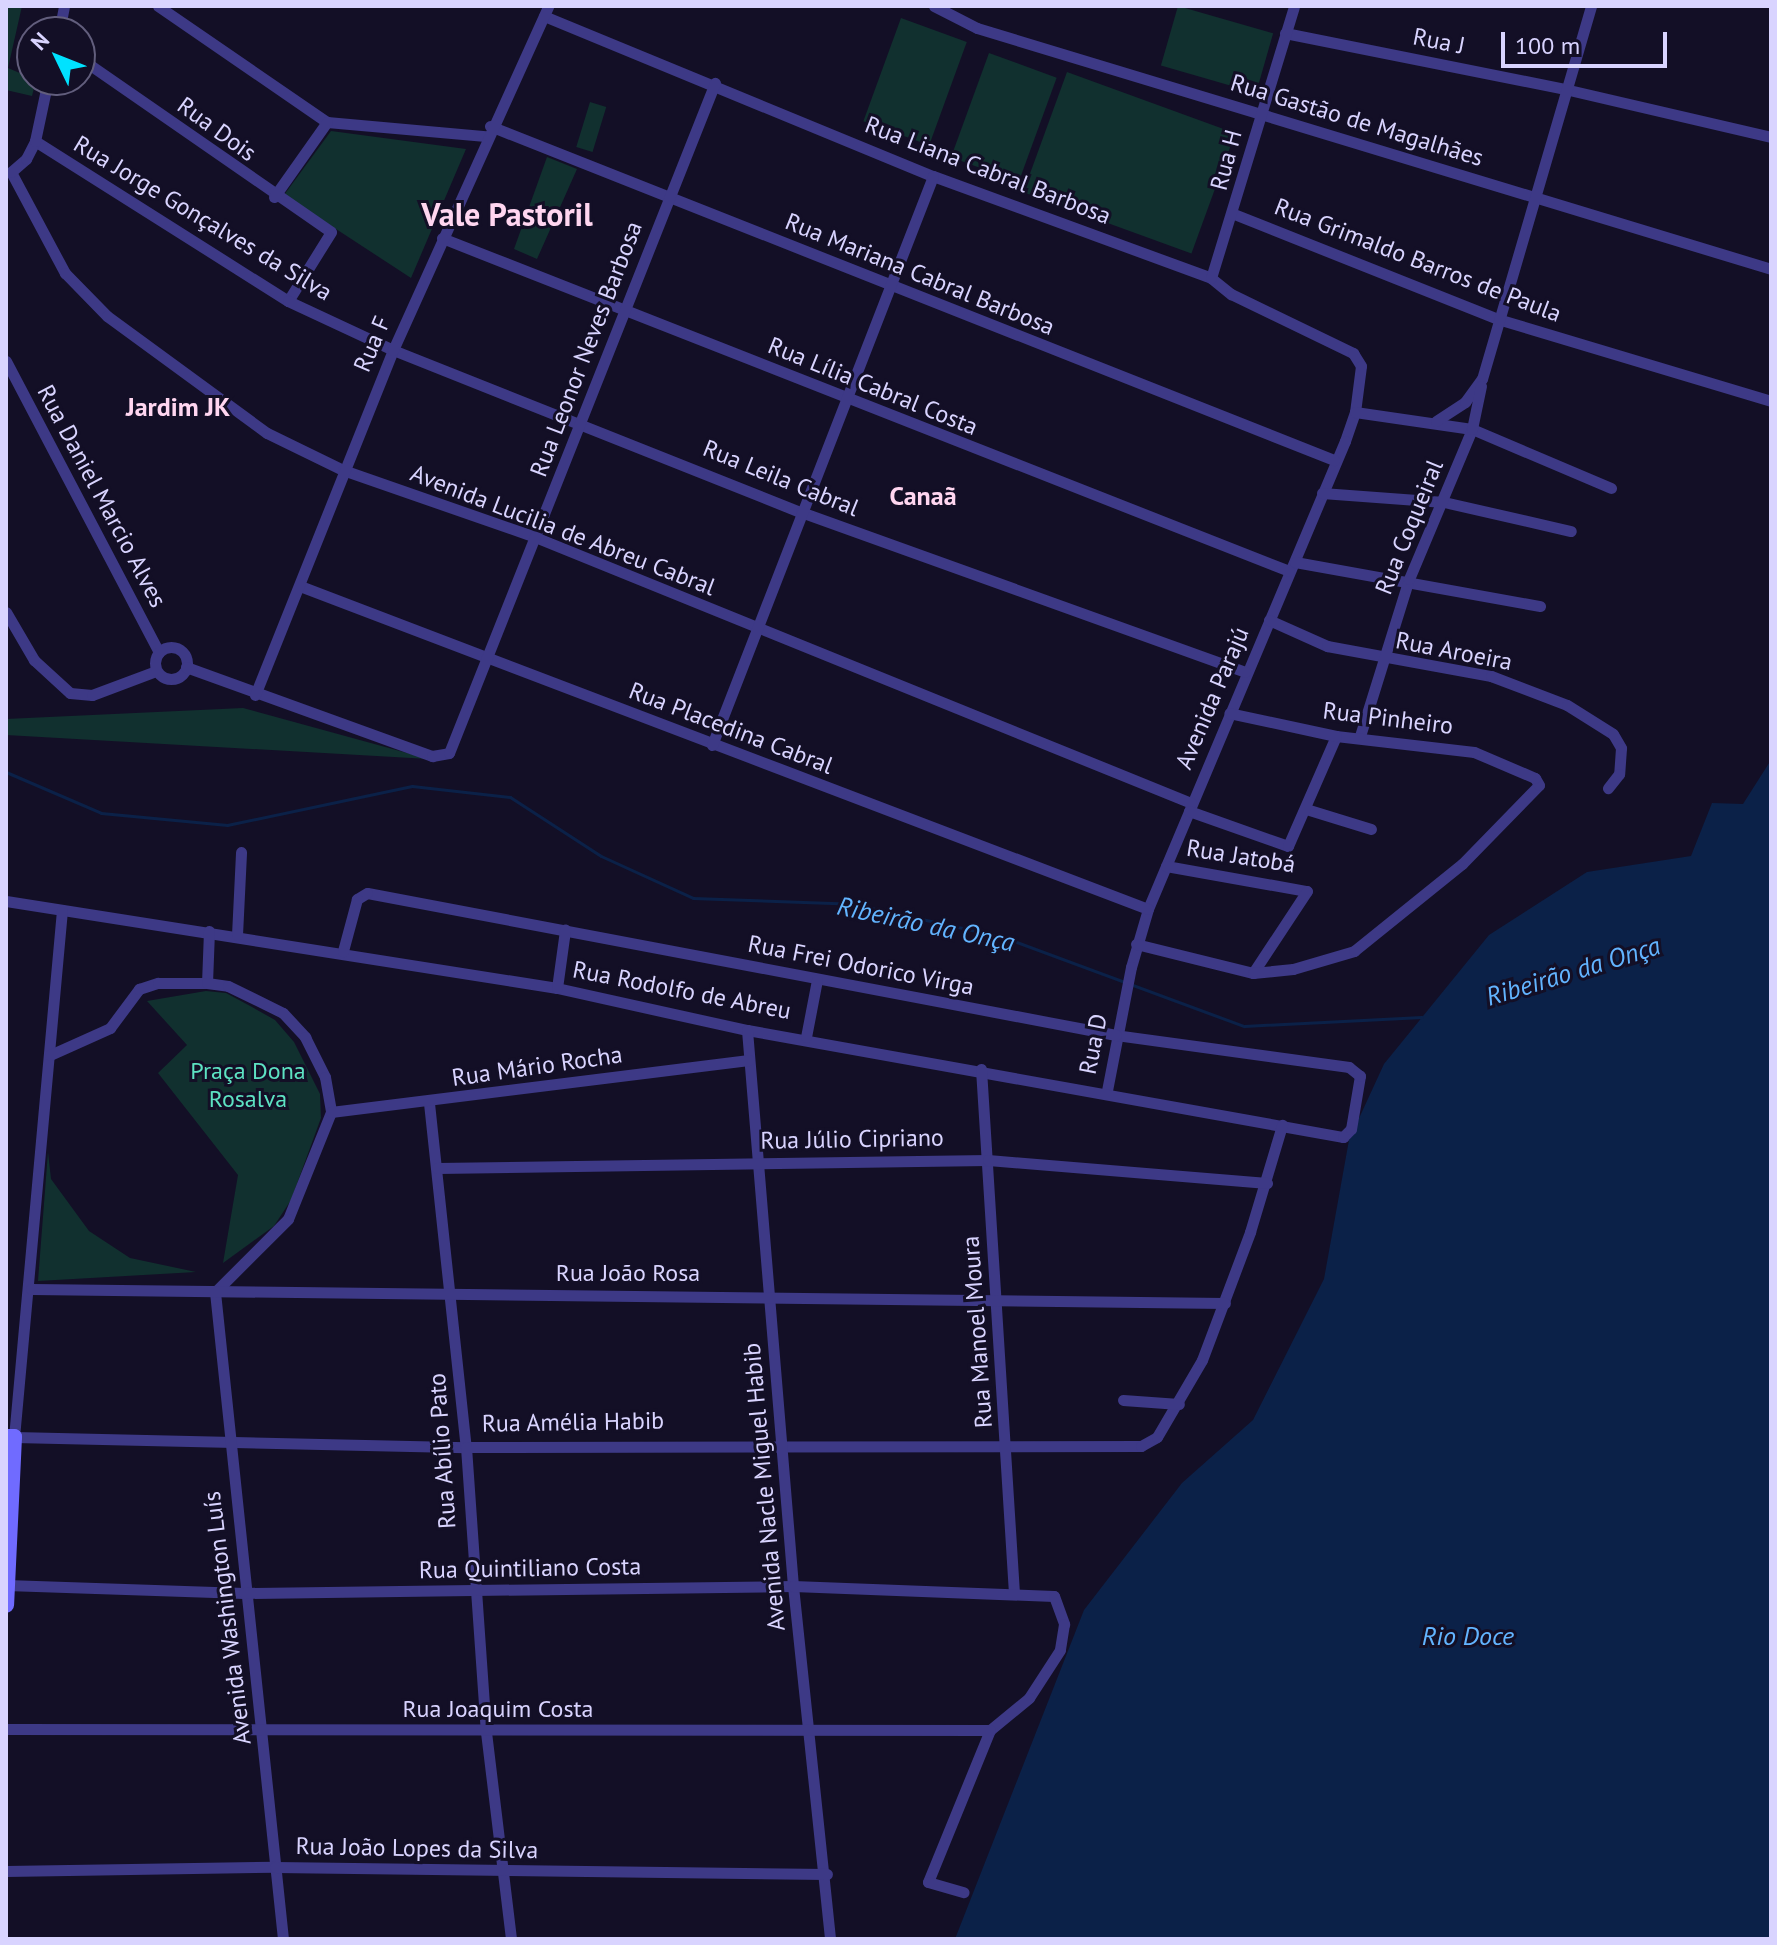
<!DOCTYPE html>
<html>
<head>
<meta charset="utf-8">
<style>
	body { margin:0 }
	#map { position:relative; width:1777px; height:1945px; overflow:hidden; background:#130f26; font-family:"PT Sans",sans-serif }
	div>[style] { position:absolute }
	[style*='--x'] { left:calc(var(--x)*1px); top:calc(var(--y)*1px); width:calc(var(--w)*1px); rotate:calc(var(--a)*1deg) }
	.green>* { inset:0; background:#11302f; transform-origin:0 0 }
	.water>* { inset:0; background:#0b2148 }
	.stream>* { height:3px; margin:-1.5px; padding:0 1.5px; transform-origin:1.5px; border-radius:1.5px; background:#0b2148 }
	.street>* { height:11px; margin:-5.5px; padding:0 5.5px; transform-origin:5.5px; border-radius:5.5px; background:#3d3986 }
	.street>.ring { margin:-5.5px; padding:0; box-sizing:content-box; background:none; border:11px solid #3d3986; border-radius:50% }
	.secondary>* { height:16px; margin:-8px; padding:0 8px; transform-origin:8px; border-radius:8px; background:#706bff }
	span { translate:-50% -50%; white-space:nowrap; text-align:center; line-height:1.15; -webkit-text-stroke:6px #130f26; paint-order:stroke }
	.street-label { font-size:24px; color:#d9d4ff }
	.park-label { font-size:24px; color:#5de2c2 }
	.neighbourhood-label { font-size:26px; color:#ffd6f0; font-weight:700 }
	.water-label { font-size:26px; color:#62b4ff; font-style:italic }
	.district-label { font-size:32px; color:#ffd6f0; font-weight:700 }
	.frame { position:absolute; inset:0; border:8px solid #d9d4ff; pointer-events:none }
	.north { position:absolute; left:16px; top:16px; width:80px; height:80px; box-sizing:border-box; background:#130f26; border:2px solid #625e7d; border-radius:50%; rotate:313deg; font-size:22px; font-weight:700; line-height:32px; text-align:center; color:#d9d4ff }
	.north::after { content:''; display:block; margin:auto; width:28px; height:36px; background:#00e2ff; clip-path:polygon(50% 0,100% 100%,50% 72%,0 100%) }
	.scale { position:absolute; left:1501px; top:32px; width:166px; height:36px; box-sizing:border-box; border:4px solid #d9d4ff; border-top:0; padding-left:10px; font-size:24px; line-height:28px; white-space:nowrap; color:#d9d4ff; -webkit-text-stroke:6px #130f26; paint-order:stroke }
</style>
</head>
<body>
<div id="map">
	<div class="green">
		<div style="clip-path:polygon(6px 6px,22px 6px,8px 68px,36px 80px,32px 96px,6px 90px)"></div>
		<div style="left:1178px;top:6px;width:99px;height:62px;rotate:16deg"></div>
		<div style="left:901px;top:18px;width:70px;height:110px;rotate:20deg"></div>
		<div style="left:989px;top:53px;width:72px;height:111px;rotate:20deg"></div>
		<div style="left:1067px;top:72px;width:179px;height:128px;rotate:20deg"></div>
		<div style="left:590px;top:102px;width:17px;height:47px;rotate:17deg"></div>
		<div style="clip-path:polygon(331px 131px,466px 149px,411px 278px,284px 195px)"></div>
		<div style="clip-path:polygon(547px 157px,577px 169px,537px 259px,514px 249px)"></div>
		<div style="clip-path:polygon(243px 708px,429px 759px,6px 735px,6px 719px)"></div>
		<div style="clip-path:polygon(206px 991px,226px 993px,252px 1007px,275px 1020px,294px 1042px,320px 1094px,321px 1118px,291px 1200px,274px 1226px,223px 1263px,238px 1175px,158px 1073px,187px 1045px,147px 1001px)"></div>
		<div style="clip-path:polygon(48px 1152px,51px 1179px,89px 1231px,130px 1258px,196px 1272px,38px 1281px)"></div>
	</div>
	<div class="water">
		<div style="clip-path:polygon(1771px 760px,1771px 1939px,955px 1939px,1084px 1610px,1182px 1483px,1253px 1420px,1324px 1279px,1349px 1140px,1384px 1064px,1489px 935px,1587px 872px,1691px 856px,1712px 803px,1743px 804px)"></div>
	</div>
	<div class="stream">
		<div style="--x:6;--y:772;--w:103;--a:23.3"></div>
		<div style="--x:101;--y:813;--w:127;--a:5.4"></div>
		<div style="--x:227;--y:825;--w:189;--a:-11.9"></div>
		<div style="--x:412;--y:786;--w:99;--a:6.4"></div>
		<div style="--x:510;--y:797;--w:108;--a:33"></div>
		<div style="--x:601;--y:856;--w:101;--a:24.5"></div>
		<div style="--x:693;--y:898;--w:160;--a:2.1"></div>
		<div style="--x:853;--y:904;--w:154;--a:12.4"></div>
		<div style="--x:1003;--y:937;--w:257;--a:20.3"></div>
		<div style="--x:1244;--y:1026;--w:178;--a:-2.9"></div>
	</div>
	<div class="street">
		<div style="--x:158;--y:6;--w:205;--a:34.5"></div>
		<div style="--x:327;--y:122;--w:159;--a:5.1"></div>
		<div style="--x:934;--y:6;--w:48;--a:27.1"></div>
		<div style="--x:977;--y:28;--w:830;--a:16.88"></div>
		<div style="--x:544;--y:16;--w:421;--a:22.4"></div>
		<div style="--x:933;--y:176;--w:296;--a:20.1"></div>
		<div style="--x:1211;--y:278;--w:26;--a:39"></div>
		<div style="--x:1231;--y:294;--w:136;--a:25.8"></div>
		<div style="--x:1353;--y:353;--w:15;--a:58"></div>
		<div style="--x:1361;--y:366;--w:46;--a:97.4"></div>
		<div style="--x:1355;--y:412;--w:31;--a:109"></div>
		<div style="--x:1345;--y:441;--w:508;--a:112.83"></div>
		<div style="--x:1148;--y:909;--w:60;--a:106.3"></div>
		<div style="--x:1131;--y:967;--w:126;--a:101"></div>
		<div style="--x:59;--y:32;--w:26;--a:-79"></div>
		<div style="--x:1285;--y:33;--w:290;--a:11.3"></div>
		<div style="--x:1569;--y:90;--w:207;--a:13.1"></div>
		<div style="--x:80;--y:58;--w:305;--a:34.7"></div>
		<div style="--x:331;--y:232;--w:81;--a:121.9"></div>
		<div style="--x:490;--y:126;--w:908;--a:21.59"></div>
		<div style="--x:35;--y:141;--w:299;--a:32.3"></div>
		<div style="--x:288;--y:301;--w:116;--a:25"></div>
		<div style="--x:393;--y:350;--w:439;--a:21.7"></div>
		<div style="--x:801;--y:512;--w:472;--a:19.8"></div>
		<div style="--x:11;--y:172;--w:115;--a:61.9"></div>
		<div style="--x:65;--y:273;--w:60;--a:45.7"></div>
		<div style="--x:107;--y:316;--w:198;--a:36.2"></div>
		<div style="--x:267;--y:433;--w:85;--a:26"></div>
		<div style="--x:343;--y:470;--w:203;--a:19.2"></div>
		<div style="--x:535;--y:537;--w:708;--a:22.07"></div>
		<div style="--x:11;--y:172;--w:20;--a:-41"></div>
		<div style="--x:26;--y:159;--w:20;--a:-63"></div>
		<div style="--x:35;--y:141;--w:62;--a:-78"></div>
		<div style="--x:274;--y:197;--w:92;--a:-54.8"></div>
		<div style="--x:1234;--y:214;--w:287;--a:21.7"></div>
		<div style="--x:1501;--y:320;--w:282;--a:16.7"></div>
		<div style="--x:442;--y:238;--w:910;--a:21.46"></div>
		<div style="--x:1211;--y:278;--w:284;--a:-73"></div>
		<div style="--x:6;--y:361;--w:329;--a:62.3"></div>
		<div style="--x:1355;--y:412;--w:118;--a:8.3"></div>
		<div style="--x:1472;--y:429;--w:151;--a:23"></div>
		<div style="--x:1436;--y:421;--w:35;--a:-33"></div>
		<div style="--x:1465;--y:402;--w:29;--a:-54"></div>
		<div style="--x:1482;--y:379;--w:389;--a:-73.7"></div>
		<div style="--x:1322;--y:493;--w:122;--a:4.2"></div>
		<div style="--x:1444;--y:502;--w:130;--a:12.9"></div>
		<div style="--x:1295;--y:562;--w:249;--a:10.2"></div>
		<div style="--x:300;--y:586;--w:907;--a:20.85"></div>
		<div style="--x:6;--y:612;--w:56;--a:59.7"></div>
		<div style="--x:34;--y:660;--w:49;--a:42.5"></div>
		<div style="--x:70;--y:693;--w:22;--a:5"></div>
		<div style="--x:92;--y:695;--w:68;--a:-20.6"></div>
		<div style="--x:1269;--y:620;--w:64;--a:24.1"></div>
		<div style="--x:1327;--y:646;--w:167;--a:10.4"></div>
		<div style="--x:1491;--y:676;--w:81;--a:20.9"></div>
		<div style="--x:1567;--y:705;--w:54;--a:32.2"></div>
		<div style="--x:1613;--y:734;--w:16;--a:60"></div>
		<div style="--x:1621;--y:748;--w:26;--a:94"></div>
		<div style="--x:1619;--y:774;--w:18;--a:128"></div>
		<div class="ring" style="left:155px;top:647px;width:21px;height:21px"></div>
		<div style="--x:186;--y:667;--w:262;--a:19.9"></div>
		<div style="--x:432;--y:756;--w:17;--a:-10"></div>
		<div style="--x:449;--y:753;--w:721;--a:-68.35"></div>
		<div style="--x:255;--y:695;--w:372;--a:-68.2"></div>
		<div style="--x:393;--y:350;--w:377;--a:-65.7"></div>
		<div style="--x:1360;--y:736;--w:164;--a:-72.7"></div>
		<div style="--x:1409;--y:579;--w:163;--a:-67.2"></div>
		<div style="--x:1472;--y:429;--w:44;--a:-78.2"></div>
		<div style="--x:712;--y:745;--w:610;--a:-68.77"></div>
		<div style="--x:1306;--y:809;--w:68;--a:17.1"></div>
		<div style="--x:1189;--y:811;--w:105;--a:19.5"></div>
		<div style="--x:1288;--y:846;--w:120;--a:-66.4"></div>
		<div style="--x:1166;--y:866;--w:143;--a:10.1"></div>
		<div style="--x:1307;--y:891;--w:98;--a:123.4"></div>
		<div style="--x:6;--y:901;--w:558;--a:8.97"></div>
		<div style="--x:557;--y:988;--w:195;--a:12.5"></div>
		<div style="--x:747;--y:1030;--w:606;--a:10.18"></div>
		<div style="--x:1343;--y:1137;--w:11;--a:-45"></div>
		<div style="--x:1351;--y:1129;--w:54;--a:-80.4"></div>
		<div style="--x:1360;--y:1076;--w:14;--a:-141"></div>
		<div style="--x:1349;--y:1067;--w:235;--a:-172.2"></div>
		<div style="--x:1116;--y:1035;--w:762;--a:-169.26"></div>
		<div style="--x:367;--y:893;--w:12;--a:149"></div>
		<div style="--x:357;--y:899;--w:54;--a:105.1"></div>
		<div style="--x:62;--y:910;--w:529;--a:95.2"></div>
		<div style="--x:14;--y:1437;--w:452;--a:1.3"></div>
		<div style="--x:466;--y:1447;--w:675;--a:-0.08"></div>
		<div style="--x:1141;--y:1446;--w:18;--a:-29"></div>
		<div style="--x:1157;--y:1437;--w:89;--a:-59.7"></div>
		<div style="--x:1202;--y:1360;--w:137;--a:-69.4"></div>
		<div style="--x:1250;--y:1232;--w:112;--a:-73.3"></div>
		<div style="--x:237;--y:935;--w:83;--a:-87.2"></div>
		<div style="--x:1136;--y:944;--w:121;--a:13.9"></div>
		<div style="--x:1253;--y:973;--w:40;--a:-5.7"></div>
		<div style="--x:1293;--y:969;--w:64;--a:-16.4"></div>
		<div style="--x:1354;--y:951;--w:139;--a:-38.9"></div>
		<div style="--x:1462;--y:864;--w:110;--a:-45.7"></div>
		<div style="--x:1539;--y:785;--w:8;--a:-120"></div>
		<div style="--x:1535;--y:778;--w:66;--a:-156.9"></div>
		<div style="--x:1474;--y:752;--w:139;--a:-173.4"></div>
		<div style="--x:1336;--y:736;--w:109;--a:-167.9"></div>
		<div style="--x:207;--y:983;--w:52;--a:-87.8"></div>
		<div style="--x:557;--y:988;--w:59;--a:-82.1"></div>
		<div style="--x:747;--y:1030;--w:558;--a:85.27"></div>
		<div style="--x:793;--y:1586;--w:355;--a:84"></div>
		<div style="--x:806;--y:1037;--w:58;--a:-79.1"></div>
		<div style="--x:50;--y:1055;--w:66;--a:-24.2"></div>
		<div style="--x:110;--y:1028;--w:49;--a:-53.4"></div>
		<div style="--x:139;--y:989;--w:20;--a:-18"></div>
		<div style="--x:158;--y:983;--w:49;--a:0"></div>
		<div style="--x:207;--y:983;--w:21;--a:8"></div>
		<div style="--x:228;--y:986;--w:61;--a:26.1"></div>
		<div style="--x:283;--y:1013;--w:33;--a:47"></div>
		<div style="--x:305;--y:1037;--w:45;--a:63.4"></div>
		<div style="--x:325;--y:1077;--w:36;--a:80"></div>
		<div style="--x:331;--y:1112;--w:115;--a:111.9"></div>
		<div style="--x:288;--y:1219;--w:103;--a:135"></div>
		<div style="--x:215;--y:1292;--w:651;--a:84"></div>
		<div style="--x:981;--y:1069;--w:525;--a:86.4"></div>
		<div style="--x:429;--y:1103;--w:346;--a:83.9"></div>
		<div style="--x:466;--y:1447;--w:286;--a:86"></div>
		<div style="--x:486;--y:1732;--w:209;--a:83.1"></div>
		<div style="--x:331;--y:1112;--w:421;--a:-7.1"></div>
		<div style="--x:437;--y:1168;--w:551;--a:-0.83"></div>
		<div style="--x:988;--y:1160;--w:280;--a:4.7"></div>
		<div style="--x:31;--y:1289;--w:1194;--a:0.67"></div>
		<div style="--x:1123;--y:1400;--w:56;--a:4.1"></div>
		<div style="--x:6;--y:1585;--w:238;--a:1.9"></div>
		<div style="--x:244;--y:1593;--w:549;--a:-0.73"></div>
		<div style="--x:793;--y:1586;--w:261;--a:2.2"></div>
		<div style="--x:1054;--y:1596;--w:30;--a:70"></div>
		<div style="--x:1064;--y:1624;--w:26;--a:99"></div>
		<div style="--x:1060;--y:1650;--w:57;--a:122.9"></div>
		<div style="--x:1029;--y:1698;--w:50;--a:140.6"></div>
		<div style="--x:990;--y:1730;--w:164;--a:112.2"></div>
		<div style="--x:928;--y:1882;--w:37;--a:16"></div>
		<div style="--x:6;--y:1729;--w:984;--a:0.06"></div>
		<div style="--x:6;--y:1871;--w:269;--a:-0.9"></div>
		<div style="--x:275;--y:1867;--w:552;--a:0.73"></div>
	</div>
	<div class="secondary">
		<div style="--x:6;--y:1437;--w:8;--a:0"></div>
		<div style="--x:14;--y:1437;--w:168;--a:92.7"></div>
	</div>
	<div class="street-label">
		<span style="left:1439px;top:41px;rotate:11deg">Rua J</span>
		<span style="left:1357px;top:120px;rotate:17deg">Rua Gastão de Magalhães</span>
		<span style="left:217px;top:129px;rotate:36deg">Rua Dois</span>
		<span style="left:1226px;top:160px;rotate:-75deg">Rua H</span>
		<span style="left:988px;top:170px;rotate:21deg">Rua Liana Cabral Barbosa</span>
		<span style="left:203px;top:218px;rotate:31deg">Rua Jorge Gonçalves da Silva</span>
		<span style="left:1418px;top:260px;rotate:21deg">Rua Grimaldo Barros de Paula</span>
		<span style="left:920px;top:274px;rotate:22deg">Rua Mariana Cabral Barbosa</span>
		<span style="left:372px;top:344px;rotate:-67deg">Rua F</span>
		<span style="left:586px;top:349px;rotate:-69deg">Rua Leonor Neves Barbosa</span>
		<span style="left:873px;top:386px;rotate:22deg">Rua Lília Cabral Costa</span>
		<span style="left:781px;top:478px;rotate:22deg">Rua Leila Cabral</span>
		<span style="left:102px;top:496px;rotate:62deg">Rua Daniel Marcio Alves</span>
		<span style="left:1409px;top:527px;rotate:-68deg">Rua Coqueiral</span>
		<span style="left:563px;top:530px;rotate:21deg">Avenida Lucilia de Abreu Cabral</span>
		<span style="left:1454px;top:651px;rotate:11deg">Rua Aroeira</span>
		<span style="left:1212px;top:698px;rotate:-67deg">Avenida Parajú</span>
		<span style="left:1388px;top:718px;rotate:7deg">Rua Pinheiro</span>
		<span style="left:731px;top:728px;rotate:21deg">Rua Placedina Cabral</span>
		<span style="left:1241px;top:856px;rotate:9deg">Rua Jatobá</span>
		<span style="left:861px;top:965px;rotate:11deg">Rua Frei Odorico Virga</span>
		<span style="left:682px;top:990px;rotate:11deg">Rua Rodolfo de Abreu</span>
		<span style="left:1093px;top:1044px;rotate:-79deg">Rua D</span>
		<span style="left:537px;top:1066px;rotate:-8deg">Rua Mário Rocha</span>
		<span style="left:852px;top:1139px;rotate:-1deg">Rua Júlio Cipriano</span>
		<span style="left:628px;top:1273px">Rua João Rosa</span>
		<span style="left:977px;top:1332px;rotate:-94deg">Rua Manoel Moura</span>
		<span style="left:573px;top:1422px;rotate:-1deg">Rua Amélia Habib</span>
		<span style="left:442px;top:1451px;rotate:-94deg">Rua Abílio Pato</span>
		<span style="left:764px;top:1487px;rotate:-95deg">Avenida Nacle Miguel Habib</span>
		<span style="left:530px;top:1568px;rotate:-1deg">Rua Quintiliano Costa</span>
		<span style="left:227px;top:1618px;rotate:-97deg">Avenida Washington Luís</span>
		<span style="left:498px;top:1709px">Rua Joaquim Costa</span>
		<span style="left:417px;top:1848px;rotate:1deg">Rua João Lopes da Silva</span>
	</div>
	<div class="park-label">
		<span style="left:248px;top:1085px">Praça Dona<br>Rosalva</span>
	</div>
	<div class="neighbourhood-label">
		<span style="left:178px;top:407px">Jardim JK</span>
		<span style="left:923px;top:496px">Canaã</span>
	</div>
	<div class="water-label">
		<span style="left:926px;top:924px;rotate:12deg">Ribeirão da Onça</span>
		<span style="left:1573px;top:971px;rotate:-17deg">Ribeirão da Onça</span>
		<span style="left:1468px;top:1636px">Rio Doce</span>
	</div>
	<div class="district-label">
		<span style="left:507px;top:214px">Vale Pastoril</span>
	</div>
	<div class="frame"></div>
	<div class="north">N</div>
	<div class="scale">100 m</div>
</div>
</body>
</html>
